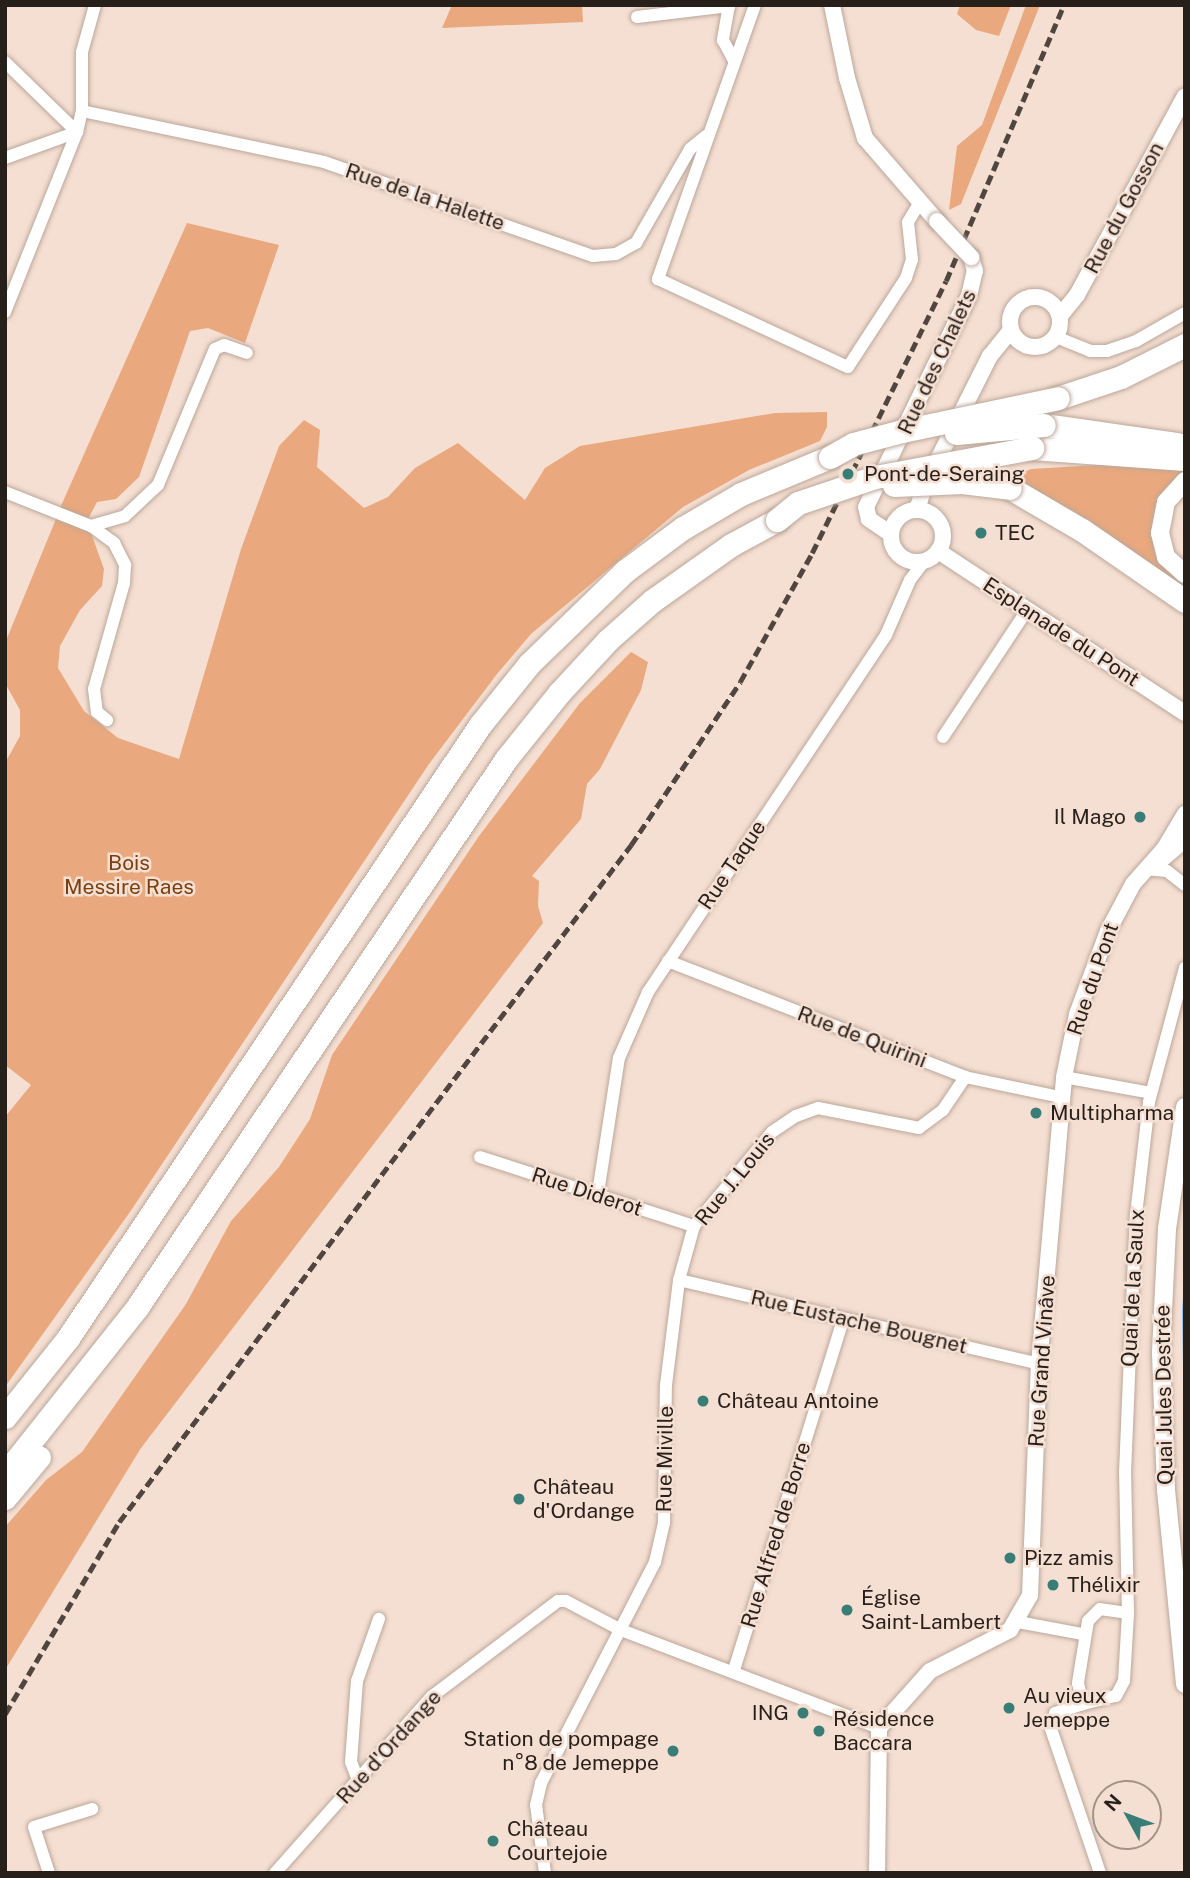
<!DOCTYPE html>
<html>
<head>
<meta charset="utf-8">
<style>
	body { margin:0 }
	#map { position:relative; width:1190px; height:1878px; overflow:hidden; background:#f5dfd2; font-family:"Public Sans",sans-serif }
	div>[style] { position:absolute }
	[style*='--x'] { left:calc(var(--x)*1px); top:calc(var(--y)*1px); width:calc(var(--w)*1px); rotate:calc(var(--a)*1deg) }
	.green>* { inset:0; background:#e9a87d }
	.water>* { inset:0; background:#84bbf0 }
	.roads { filter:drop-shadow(0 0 2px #bba79a) drop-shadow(0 0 2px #bba79a) }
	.minor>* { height:12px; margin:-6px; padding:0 6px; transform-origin:6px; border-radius:6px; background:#fff }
	.tertiary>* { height:16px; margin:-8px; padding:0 8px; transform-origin:8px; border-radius:8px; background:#fff }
	.tertiary>.ring { margin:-8px; padding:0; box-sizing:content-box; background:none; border:16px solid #fff; border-radius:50% }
	.secondary>* { height:18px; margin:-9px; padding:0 9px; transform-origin:9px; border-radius:9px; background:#fff }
	.motorway>* { height:23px; margin:-11.5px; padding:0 11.5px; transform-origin:11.5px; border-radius:11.5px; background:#fff }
	.rail>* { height:4.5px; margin-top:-2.25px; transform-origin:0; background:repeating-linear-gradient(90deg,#50463f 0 10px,transparent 0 15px) }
	.bridges { filter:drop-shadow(0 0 2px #bba79a) drop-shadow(0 0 2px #bba79a) }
	.tertiary-bridge>* { height:16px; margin:-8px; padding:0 8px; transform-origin:8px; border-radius:8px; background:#fff }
	.motorway-bridge>* { height:23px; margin:-11.5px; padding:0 11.5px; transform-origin:11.5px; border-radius:11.5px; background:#fff }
	.dots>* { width:19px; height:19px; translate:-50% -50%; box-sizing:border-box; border:4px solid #f5dfd2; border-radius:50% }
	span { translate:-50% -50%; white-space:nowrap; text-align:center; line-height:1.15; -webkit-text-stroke:5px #f5dfd2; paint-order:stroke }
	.street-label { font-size:21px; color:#261f1a }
	.poi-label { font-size:21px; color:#261f1a }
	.left { translate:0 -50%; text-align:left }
	.right { translate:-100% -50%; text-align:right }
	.park-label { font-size:21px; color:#7b3f0e }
	.frame { position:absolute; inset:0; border:7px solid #261f1a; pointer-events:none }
	.north { position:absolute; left:1092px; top:1780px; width:70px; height:70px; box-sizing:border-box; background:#f5dfd2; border:2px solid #a29288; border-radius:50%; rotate:311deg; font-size:19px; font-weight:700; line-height:28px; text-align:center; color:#261f1a }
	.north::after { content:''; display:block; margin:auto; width:24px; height:32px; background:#387e76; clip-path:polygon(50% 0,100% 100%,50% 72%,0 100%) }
</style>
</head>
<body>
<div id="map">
	<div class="green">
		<div style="clip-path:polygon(452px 5px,582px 5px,583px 22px,442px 28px)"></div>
		<div style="clip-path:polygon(960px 5px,1011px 5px,999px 36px,976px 30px,957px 14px)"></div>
		<div style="clip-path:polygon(1026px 5px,1040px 5px,961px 204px,949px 210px,957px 146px,982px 125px)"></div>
		<div style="clip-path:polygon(187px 223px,279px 245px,245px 343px,208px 328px,190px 331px,139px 477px,116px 499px,97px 502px,88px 519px,60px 508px)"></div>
		<div style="clip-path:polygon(827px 412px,827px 427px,820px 441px,749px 470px,683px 507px,531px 634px,497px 674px,429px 764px,130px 1212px,5px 1387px,5px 1117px,31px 1085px,5px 1065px,5px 763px,20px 736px,20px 710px,5px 683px,5px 643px,56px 519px,91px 533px,104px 569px,102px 586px,80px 610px,60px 646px,58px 668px,84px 711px,118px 738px,179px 759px,241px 549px,279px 446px,304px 420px,320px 430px,317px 467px,364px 508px,388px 497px,415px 468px,458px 443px,525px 500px,545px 468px,580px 446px,775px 413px)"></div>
		<div style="clip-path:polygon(1115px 464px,1185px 470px,1158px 505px,1153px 530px,1164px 565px,1185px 588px,1019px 481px,1020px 474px,1031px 469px)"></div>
		<div style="clip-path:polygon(631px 652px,648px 662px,641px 690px,600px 769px,587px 784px,581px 819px,532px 876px,539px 881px,538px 906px,543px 923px,141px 1448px,5px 1670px,5px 1527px,46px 1480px,82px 1452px,186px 1304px,231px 1221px,279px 1167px,310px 1119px,332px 1055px,479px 836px,580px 703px)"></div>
	</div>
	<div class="water">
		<div style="clip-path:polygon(1185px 1270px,1185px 1479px,1182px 1311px)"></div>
	</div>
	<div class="roads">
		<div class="minor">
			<div style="--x:729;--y:5;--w:36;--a:100"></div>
			<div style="--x:723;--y:40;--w:24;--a:62"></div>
			<div style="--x:755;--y:5;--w:291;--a:109.5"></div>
			<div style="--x:658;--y:279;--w:209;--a:24.9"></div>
			<div style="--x:848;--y:367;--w:106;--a:-56.9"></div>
			<div style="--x:906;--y:278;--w:19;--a:-72"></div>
			<div style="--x:912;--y:260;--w:38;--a:-96"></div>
			<div style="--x:908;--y:222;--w:23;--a:-59"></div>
			<div style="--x:637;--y:17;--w:93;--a:-6.8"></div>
			<div style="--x:5;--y:62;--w:100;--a:44.2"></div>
			<div style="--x:82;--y:111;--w:247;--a:11.9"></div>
			<div style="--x:324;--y:162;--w:285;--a:19.3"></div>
			<div style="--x:593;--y:256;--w:23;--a:-5"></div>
			<div style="--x:616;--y:254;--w:23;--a:-29"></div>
			<div style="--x:636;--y:243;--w:108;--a:-60.1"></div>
			<div style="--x:690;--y:149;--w:21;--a:-39"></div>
			<div style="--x:5;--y:158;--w:77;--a:-19.9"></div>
			<div style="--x:5;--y:312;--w:194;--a:-68.2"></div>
			<div style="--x:77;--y:132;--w:22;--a:-77"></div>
			<div style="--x:82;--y:111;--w:59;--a:-90"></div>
			<div style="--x:82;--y:52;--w:49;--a:-74.5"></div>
			<div style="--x:1056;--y:337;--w:37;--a:22"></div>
			<div style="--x:1090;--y:351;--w:17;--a:0"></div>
			<div style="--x:1107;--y:351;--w:31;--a:-19"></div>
			<div style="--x:1136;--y:341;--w:56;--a:-29.7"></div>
			<div style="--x:5;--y:492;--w:92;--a:21.6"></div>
			<div style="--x:91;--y:526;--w:35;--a:-16"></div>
			<div style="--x:125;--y:516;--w:45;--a:-43.2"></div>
			<div style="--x:158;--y:485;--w:147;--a:-67.3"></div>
			<div style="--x:215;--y:349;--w:10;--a:-24"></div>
			<div style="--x:224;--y:345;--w:24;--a:19"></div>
			<div style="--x:91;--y:526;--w:29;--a:36"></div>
			<div style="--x:114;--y:543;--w:25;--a:63"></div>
			<div style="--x:125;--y:565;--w:18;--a:93"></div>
			<div style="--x:124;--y:583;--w:110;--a:105.8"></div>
			<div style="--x:94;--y:689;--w:23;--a:83"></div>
			<div style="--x:97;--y:712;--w:13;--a:39"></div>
			<div style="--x:943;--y:737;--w:152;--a:-56.5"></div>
			<div style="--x:1144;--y:869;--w:23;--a:5"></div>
			<div style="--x:1167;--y:871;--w:23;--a:38"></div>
			<div style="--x:668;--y:961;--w:319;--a:21.3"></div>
			<div style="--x:965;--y:1077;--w:97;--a:11.9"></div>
			<div style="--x:1064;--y:1077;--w:88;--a:10.4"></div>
			<div style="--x:480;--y:1157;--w:225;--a:17.9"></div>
			<div style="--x:598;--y:1193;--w:137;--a:-81.2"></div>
			<div style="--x:619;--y:1058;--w:72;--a:-66.3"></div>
			<div style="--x:648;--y:992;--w:429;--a:-56.3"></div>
			<div style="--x:886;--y:635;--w:60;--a:-66.4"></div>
			<div style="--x:910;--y:580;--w:25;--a:-53"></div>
			<div style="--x:679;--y:1280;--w:370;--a:13.1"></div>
			<div style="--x:1128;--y:1613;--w:28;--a:-172"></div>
			<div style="--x:1100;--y:1609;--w:17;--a:135"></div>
			<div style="--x:1088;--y:1621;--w:63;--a:99.2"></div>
			<div style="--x:1078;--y:1683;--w:22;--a:77"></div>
			<div style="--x:1083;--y:1704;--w:34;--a:-14"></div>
			<div style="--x:1116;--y:1696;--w:17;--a:-62"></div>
			<div style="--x:1124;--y:1681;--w:68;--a:-86.6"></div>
			<div style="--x:1128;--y:1613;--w:140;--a:-91.2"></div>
			<div style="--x:1125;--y:1473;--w:258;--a:-87.6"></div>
			<div style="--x:1136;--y:1215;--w:114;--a:-83.4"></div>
			<div style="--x:1149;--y:1102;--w:139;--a:-75"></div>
			<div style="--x:1018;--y:1622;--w:66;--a:10.5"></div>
			<div style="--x:734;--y:1670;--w:367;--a:-72.7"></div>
			<div style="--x:1083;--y:1704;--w:29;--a:162"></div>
			<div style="--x:1055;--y:1713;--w:16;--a:104"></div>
			<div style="--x:1051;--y:1729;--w:152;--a:71.2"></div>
			<div style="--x:358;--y:1780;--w:19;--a:-111"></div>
			<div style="--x:351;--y:1762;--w:81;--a:-85.8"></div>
			<div style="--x:357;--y:1681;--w:66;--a:-70.5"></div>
			<div style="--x:49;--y:1873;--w:48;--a:-108.1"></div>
			<div style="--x:34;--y:1827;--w:61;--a:-17.2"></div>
			<div style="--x:275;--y:1873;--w:235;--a:-48.4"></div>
			<div style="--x:431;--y:1697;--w:159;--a:-37.1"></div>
			<div style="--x:558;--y:1601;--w:8;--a:0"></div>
			<div style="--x:566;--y:1601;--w:62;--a:27.8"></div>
			<div style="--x:621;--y:1630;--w:276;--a:20.8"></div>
			<div style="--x:545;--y:1873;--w:69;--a:-97.5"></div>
			<div style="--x:536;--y:1805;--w:23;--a:-77"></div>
			<div style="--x:541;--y:1783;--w:249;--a:-62.7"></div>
			<div style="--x:655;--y:1562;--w:40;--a:-77"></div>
			<div style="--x:664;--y:1523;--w:138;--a:-89.2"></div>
			<div style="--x:666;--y:1385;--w:106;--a:-82.9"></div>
			<div style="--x:679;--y:1280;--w:56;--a:-74.5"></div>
			<div style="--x:694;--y:1226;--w:122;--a:-50.3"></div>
			<div style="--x:772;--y:1132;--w:29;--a:-34"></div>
			<div style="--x:796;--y:1116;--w:23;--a:-20"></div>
			<div style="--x:818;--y:1108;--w:103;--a:11.2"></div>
			<div style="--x:919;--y:1128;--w:30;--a:-37"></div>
			<div style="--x:943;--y:1110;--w:40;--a:-56"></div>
		</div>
		<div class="tertiary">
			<div style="--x:832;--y:5;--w:75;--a:78.4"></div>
			<div style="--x:847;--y:78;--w:63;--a:73.3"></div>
			<div style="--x:865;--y:138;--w:110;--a:49.1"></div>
			<div class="ring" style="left:1010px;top:297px;width:34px;height:34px"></div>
			<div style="--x:1060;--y:316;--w:27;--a:-51"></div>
			<div style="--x:1077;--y:295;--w:226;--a:-61.5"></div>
			<div style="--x:917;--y:510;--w:24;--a:-73"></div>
			<div style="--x:924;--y:487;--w:147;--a:-63.3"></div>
			<div style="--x:990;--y:356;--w:33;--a:-51"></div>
			<div class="ring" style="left:891px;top:510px;width:36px;height:36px"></div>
			<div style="--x:891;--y:534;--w:27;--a:-146"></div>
			<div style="--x:869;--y:519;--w:12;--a:-104"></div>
			<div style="--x:866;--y:507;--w:235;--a:-64"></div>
			<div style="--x:969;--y:296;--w:26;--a:-77"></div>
			<div style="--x:975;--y:271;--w:15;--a:-106"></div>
			<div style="--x:938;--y:551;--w:295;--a:33.3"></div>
			<div style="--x:1162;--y:859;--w:30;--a:-40"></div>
			<div style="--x:877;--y:1873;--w:145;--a:-89.2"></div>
			<div style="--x:879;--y:1728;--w:76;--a:-48.2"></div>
			<div style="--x:930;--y:1671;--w:90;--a:-27.1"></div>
			<div style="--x:1010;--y:1630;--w:39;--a:-60"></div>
			<div style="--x:1030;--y:1596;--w:232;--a:-87.8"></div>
			<div style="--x:1039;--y:1364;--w:288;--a:-85"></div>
			<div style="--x:1064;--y:1077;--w:64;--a:-78.3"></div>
			<div style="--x:1077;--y:1014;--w:89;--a:-69.5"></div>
			<div style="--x:1108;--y:931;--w:53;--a:-62"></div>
			<div style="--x:1133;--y:884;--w:47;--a:-48.5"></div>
			<div style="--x:1164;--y:849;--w:41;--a:-59"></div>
		</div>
		<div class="secondary">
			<div style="--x:1185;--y:481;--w:28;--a:132"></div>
			<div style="--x:1166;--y:502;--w:32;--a:101"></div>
			<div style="--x:1160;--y:533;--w:25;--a:76"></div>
			<div style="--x:1166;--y:557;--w:25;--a:42"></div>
			<div style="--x:1185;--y:1107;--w:123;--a:98.4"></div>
			<div style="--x:1167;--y:1229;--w:124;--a:92.8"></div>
			<div style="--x:1161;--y:1353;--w:137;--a:87.9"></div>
			<div style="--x:1166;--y:1490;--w:195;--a:84.4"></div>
		</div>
		<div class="motorway">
			<div style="--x:1058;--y:398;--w:66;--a:-18.4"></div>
			<div style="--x:1121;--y:377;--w:72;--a:-26.6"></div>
			<div style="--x:1044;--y:425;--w:135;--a:8.1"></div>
			<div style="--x:1032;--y:448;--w:153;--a:4.1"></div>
			<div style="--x:1010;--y:488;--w:83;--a:30.3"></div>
			<div style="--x:1082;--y:530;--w:125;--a:34.6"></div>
			<div style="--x:5;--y:1417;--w:101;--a:-51.4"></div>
			<div style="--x:68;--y:1338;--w:739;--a:-56.09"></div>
			<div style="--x:480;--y:725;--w:78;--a:-51.2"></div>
			<div style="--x:529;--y:664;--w:134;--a:-44.1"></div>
			<div style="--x:625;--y:571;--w:72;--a:-36.6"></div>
			<div style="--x:683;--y:528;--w:67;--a:-30.4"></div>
			<div style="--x:741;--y:494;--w:96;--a:-22.6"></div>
			<div style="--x:5;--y:1474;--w:214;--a:-51.6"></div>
			<div style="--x:138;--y:1306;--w:659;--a:-56.07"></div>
			<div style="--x:506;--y:759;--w:85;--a:-51.2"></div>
			<div style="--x:559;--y:693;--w:72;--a:-47.2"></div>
			<div style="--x:608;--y:640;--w:59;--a:-41.6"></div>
			<div style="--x:652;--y:601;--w:97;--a:-35.3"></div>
			<div style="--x:731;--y:545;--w:52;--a:-28.5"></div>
			<div style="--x:5;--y:1498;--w:53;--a:-50.3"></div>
		</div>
	</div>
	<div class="rail">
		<div style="--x:5;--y:1714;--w:223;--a:-59.3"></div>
		<div style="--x:119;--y:1522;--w:849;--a:-52.9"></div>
		<div style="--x:631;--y:845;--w:196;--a:-56.2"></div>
		<div style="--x:740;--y:682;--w:148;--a:-60.8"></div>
		<div style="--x:812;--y:553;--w:303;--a:-63.8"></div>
		<div style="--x:946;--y:281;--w:300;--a:-66.9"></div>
	</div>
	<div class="bridges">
		<div class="tertiary-bridge">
			<div style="--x:937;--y:221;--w:50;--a:46.6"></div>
		</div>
		<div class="motorway-bridge">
			<div style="--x:956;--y:433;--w:88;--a:-5.2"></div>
			<div style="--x:830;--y:457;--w:26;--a:-29"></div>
			<div style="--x:853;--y:444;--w:51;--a:-14.9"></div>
			<div style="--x:902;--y:431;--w:159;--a:-11.9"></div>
			<div style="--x:894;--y:485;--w:68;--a:-2.5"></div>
			<div style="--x:962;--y:482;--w:48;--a:7.1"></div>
			<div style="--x:777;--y:520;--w:27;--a:-39"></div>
			<div style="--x:798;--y:503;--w:81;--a:-18.7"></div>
			<div style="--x:875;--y:477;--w:160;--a:-10.5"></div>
		</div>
	</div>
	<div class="dots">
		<div style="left:848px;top:474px;background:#387e76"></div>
		<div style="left:981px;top:533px;background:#387e76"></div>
		<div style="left:1140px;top:817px;background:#387e76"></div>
		<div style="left:1036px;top:1113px;background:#387e76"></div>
		<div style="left:703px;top:1401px;background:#387e76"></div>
		<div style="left:519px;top:1499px;background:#387e76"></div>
		<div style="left:1010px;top:1558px;background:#387e76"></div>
		<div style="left:1053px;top:1585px;background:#387e76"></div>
		<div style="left:847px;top:1610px;background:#387e76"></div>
		<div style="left:1009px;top:1708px;background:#387e76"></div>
		<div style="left:803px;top:1713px;background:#387e76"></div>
		<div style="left:819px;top:1731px;background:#387e76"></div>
		<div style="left:673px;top:1751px;background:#387e76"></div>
		<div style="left:493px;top:1841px;background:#387e76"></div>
	</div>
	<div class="street-label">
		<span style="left:425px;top:197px;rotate:19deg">Rue de la Halette</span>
		<span style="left:1124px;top:208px;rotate:-62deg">Rue du Gosson</span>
		<span style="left:937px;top:362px;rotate:-65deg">Rue des Chalets</span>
		<span style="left:1061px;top:632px;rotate:33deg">Esplanade du Pont</span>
		<span style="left:732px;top:865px;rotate:-56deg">Rue Taque</span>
		<span style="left:1093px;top:979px;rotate:-71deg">Rue du Pont</span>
		<span style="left:862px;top:1037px;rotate:21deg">Rue de Quirini</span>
		<span style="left:735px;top:1179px;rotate:-51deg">Rue J. Louis</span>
		<span style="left:587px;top:1192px;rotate:18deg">Rue Diderot</span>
		<span style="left:1133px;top:1288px;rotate:-87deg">Quai de la Saulx</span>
		<span style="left:859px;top:1322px;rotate:13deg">Rue Eustache Bougnet</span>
		<span style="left:1042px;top:1361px;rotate:-86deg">Rue Grand Vinâve</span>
		<span style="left:1164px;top:1395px;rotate:-91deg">Quai Jules Destrée</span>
		<span style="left:665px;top:1459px;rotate:-89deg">Rue Miville</span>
		<span style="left:776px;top:1535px;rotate:-73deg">Rue Alfred de Borre</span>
		<span style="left:389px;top:1747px;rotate:-48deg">Rue d'Ordange</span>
	</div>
	<div class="poi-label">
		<span class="left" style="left:864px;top:474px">Pont-de-Seraing</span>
		<span class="left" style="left:995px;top:533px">TEC</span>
		<span class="right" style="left:1126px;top:817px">Il Mago</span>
		<span class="left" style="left:1050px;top:1113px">Multipharma</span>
		<span class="left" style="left:717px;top:1401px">Château Antoine</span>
		<span class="left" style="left:533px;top:1499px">Château<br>d'Ordange</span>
		<span class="left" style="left:1024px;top:1558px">Pizz amis</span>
		<span class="left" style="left:1067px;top:1585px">Thélixir</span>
		<span class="left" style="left:861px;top:1610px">Église<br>Saint-Lambert</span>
		<span class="left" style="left:1023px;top:1708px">Au vieux<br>Jemeppe</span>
		<span class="right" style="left:789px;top:1713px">ING</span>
		<span class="left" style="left:833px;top:1731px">Résidence<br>Baccara</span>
		<span class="right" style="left:659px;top:1751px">Station de pompage<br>n°8 de Jemeppe</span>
		<span class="left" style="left:507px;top:1841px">Château<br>Courtejoie</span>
	</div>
	<div class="park-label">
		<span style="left:129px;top:875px">Bois<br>Messire Raes</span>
	</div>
	<div class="frame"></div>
	<div class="north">N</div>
</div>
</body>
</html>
